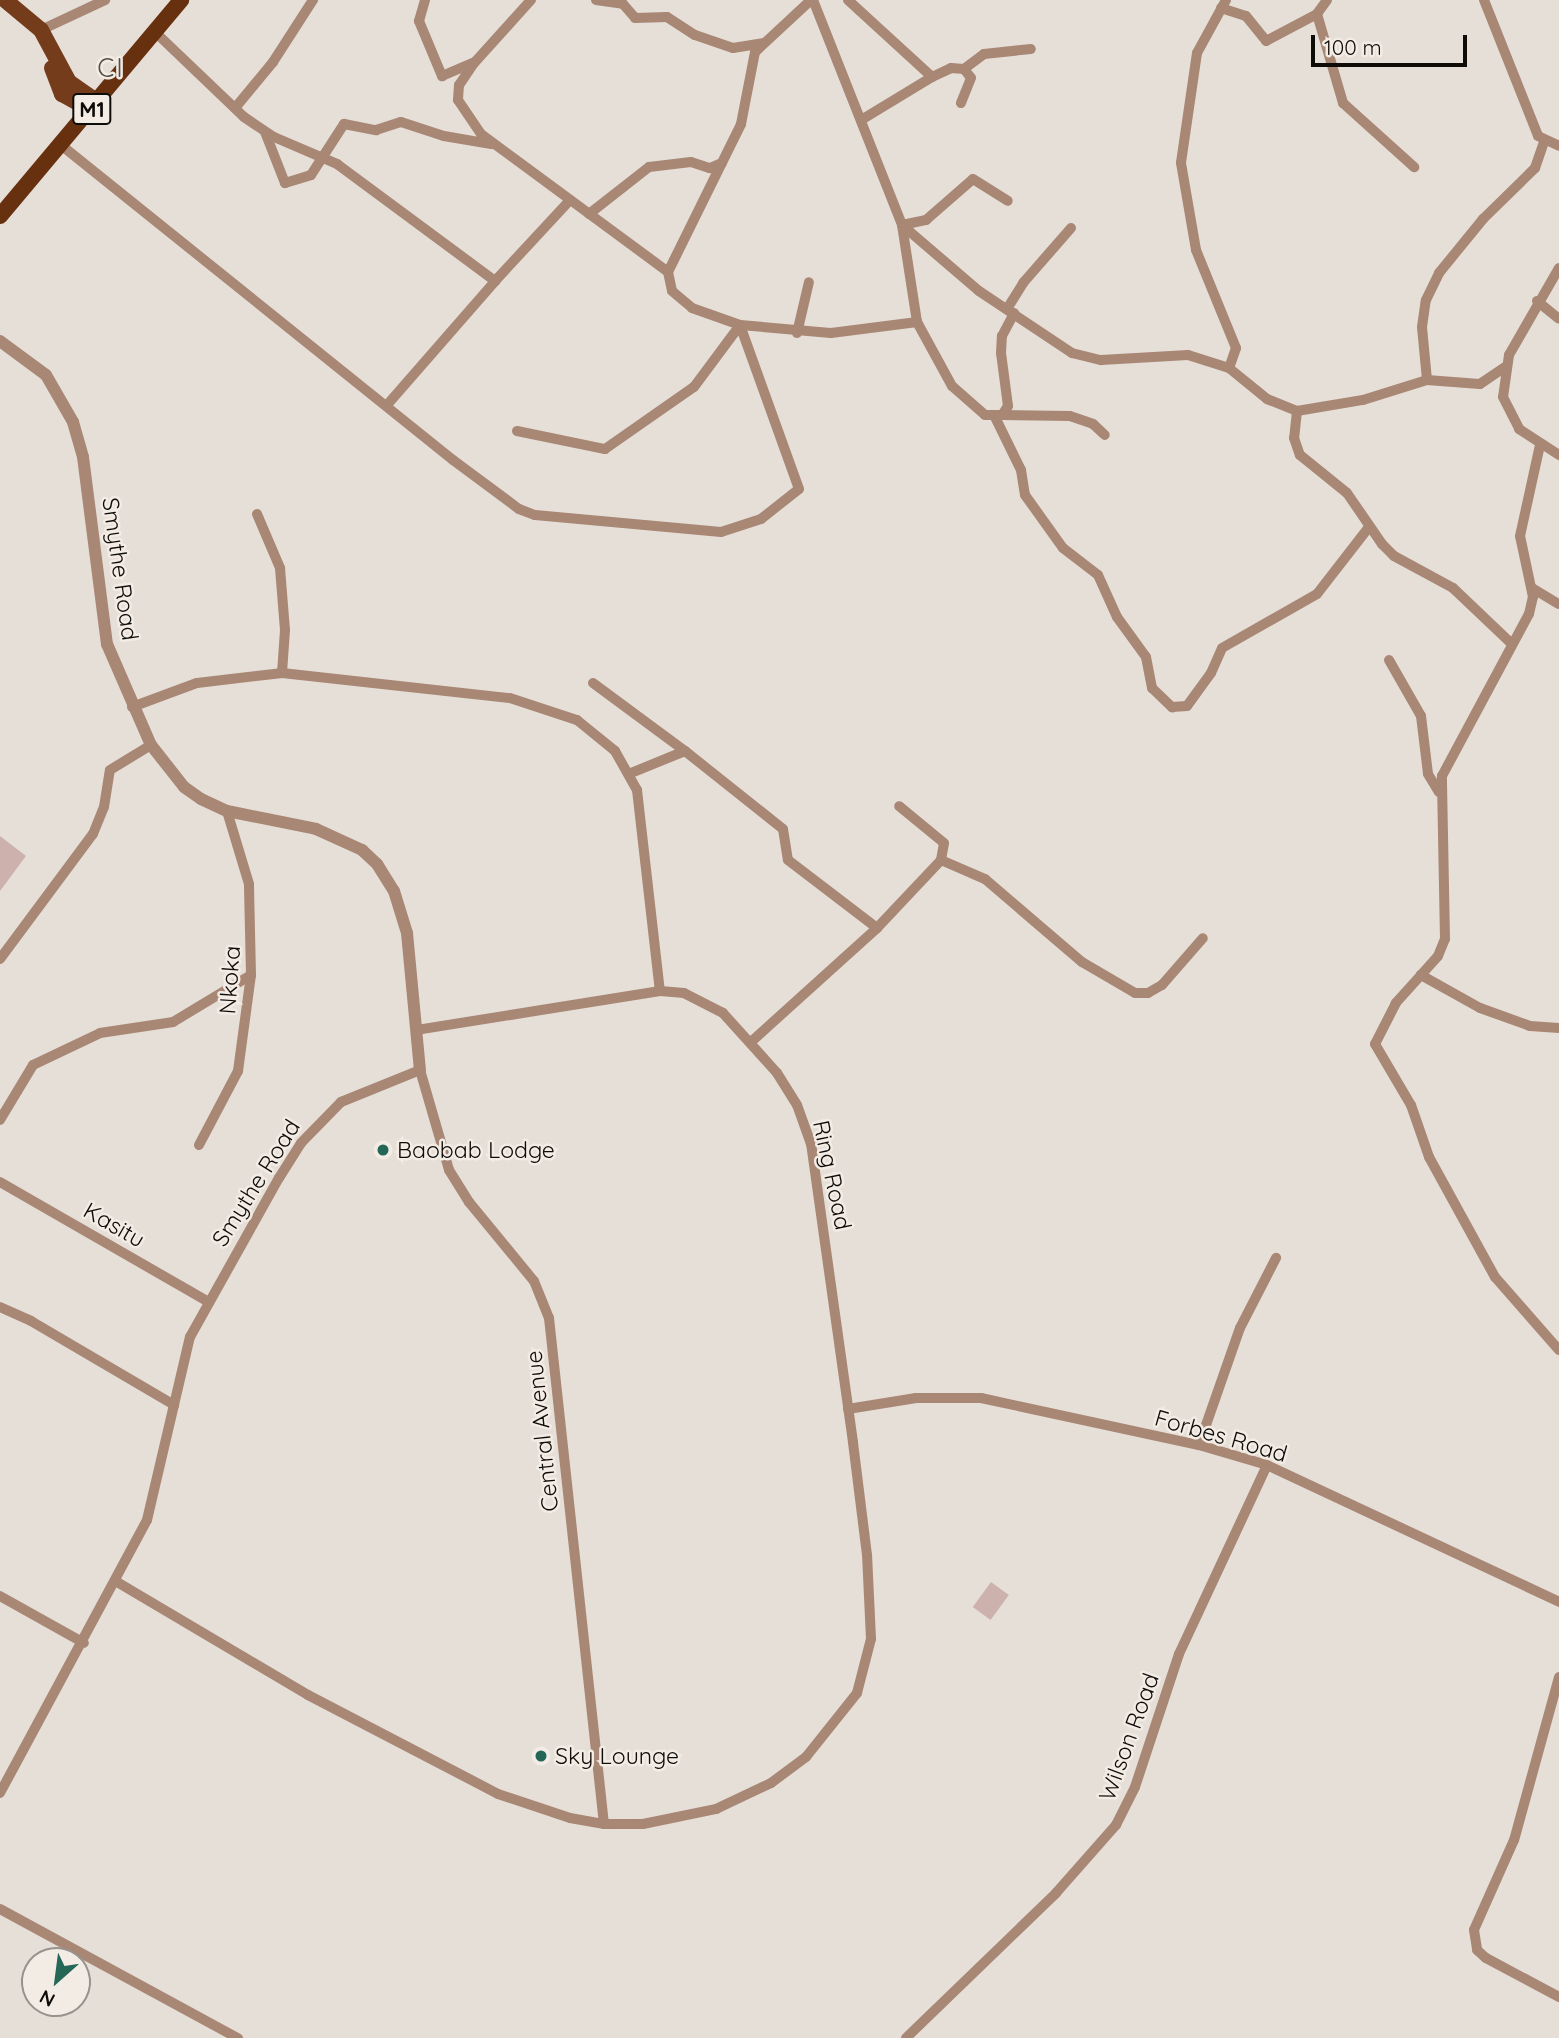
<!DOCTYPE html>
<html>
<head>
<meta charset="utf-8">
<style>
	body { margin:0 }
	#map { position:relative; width:1559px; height:2038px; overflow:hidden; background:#e6dfd8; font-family:Quicksand,sans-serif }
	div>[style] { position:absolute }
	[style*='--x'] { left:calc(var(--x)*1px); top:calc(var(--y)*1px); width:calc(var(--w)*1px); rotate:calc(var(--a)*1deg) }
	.green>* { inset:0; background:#ccb1ad; transform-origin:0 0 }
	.minor>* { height:10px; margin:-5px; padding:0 5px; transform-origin:5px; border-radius:5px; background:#a98775 }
	.tertiary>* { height:12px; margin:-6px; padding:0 6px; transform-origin:6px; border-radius:6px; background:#a98775 }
	.primary>* { height:16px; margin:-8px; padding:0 8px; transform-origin:8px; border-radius:8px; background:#753c1b }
	.trunk>* { height:16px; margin:-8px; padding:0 8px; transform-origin:8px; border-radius:8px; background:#673110 }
	.dots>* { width:19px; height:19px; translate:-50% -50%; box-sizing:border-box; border:4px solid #f3ece5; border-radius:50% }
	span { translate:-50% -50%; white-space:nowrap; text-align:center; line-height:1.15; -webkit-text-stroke:5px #f3ece5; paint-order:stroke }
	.shield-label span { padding:2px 5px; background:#f3ece5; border:2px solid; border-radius:5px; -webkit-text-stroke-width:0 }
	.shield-label { font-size:21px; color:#0e0c09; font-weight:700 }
	.street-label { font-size:23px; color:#0e0c09 }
	.poi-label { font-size:23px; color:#0e0c09 }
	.left { translate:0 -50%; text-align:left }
	.quarter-label { font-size:26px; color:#534e47; letter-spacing:2px }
	.north { position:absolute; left:21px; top:1947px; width:70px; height:70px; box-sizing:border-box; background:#f3ece5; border:2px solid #97928d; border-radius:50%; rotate:208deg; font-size:19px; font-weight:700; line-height:28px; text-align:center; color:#0e0c09 }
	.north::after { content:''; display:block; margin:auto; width:24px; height:32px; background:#246757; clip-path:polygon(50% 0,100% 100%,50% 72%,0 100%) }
	.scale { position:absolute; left:1311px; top:35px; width:156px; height:32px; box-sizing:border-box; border:4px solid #0e0c09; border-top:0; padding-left:9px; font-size:21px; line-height:24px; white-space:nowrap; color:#0e0c09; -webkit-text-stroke:5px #f3ece5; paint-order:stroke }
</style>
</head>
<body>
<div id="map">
	<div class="green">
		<div style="clip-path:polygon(0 836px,26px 856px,0 891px)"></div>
		<div style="left:991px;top:1582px;width:22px;height:31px;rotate:36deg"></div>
	</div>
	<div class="minor">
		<div style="--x:425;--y:0;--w:22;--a:106"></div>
		<div style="--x:419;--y:21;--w:60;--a:67.3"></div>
		<div style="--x:442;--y:76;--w:34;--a:-23"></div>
		<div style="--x:531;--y:0;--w:85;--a:132.1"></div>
		<div style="--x:474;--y:63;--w:27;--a:124"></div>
		<div style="--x:459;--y:85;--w:15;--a:94"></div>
		<div style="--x:458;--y:100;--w:41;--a:55.9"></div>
		<div style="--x:481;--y:134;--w:232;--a:36.4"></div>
		<div style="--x:668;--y:272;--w:165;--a:-63.7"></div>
		<div style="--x:741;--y:124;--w:73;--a:-79"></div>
		<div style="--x:755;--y:52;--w:76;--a:-42.9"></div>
		<div style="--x:596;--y:0;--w:27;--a:8"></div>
		<div style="--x:623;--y:4;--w:18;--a:49"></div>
		<div style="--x:635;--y:18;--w:32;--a:-2"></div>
		<div style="--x:667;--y:17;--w:33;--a:33"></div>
		<div style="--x:695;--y:35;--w:40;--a:18.9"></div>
		<div style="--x:733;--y:48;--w:30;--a:-9"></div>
		<div style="--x:813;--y:0;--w:242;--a:68.4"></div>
		<div style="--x:902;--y:225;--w:98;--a:81.2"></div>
		<div style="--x:917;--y:322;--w:73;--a:61.3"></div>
		<div style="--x:952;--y:386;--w:44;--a:41.3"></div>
		<div style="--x:985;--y:415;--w:17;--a:0"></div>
		<div style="--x:1002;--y:415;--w:11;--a:-56"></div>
		<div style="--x:1008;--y:406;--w:53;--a:-97.5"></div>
		<div style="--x:1001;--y:353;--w:17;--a:-87"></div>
		<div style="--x:1002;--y:336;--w:26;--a:-62"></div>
		<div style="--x:848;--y:0;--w:114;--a:42.5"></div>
		<div style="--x:932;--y:77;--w:81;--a:148.7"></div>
		<div style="--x:1226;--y:0;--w:60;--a:118.7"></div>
		<div style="--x:1197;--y:53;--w:111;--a:98.3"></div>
		<div style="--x:1181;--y:163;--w:88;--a:80.2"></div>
		<div style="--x:1196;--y:250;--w:106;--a:67.8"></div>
		<div style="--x:1236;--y:348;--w:21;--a:109"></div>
		<div style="--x:1229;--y:368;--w:49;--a:39.2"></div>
		<div style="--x:1267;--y:399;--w:32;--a:22"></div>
		<div style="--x:1297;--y:411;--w:67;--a:-9.5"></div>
		<div style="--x:1363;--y:400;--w:67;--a:-17.4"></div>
		<div style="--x:1427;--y:380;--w:53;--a:4.3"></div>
		<div style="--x:1480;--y:384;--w:30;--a:-34"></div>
		<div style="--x:1327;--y:0;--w:17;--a:126"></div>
		<div style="--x:1317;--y:14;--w:93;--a:73.7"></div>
		<div style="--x:1343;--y:103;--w:96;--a:42"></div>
		<div style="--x:1484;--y:0;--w:146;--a:68.3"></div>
		<div style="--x:1538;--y:136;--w:23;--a:25"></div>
		<div style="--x:1221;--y:8;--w:26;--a:18"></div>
		<div style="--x:1246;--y:16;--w:32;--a:51"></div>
		<div style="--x:1266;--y:41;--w:58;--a:-27.9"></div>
		<div style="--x:41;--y:30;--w:71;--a:-25.1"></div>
		<div style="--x:154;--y:31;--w:124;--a:43.7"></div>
		<div style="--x:244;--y:117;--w:36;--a:34"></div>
		<div style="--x:274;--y:137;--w:69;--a:23.2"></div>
		<div style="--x:337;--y:164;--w:197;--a:36.5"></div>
		<div style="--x:495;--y:281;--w:110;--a:-47.2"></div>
		<div style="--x:964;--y:69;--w:25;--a:-37"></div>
		<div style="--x:984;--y:54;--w:47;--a:-6.1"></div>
		<div style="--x:932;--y:77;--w:21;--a:-25"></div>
		<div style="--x:951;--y:68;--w:13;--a:4"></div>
		<div style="--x:964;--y:69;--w:11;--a:52"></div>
		<div style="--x:971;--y:78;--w:27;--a:112"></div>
		<div style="--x:235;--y:108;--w:60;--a:-50.4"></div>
		<div style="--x:273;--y:62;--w:74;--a:-57.2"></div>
		<div style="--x:265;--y:132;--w:55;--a:68.6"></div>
		<div style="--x:285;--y:183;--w:27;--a:-17"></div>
		<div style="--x:311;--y:175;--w:61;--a:-57.1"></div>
		<div style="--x:344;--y:124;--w:33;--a:11"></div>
		<div style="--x:376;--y:130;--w:26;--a:-18"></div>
		<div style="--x:401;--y:122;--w:45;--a:18"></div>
		<div style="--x:444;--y:136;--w:48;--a:9.7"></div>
		<div style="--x:61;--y:145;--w:503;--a:38.78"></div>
		<div style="--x:453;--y:460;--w:82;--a:36.6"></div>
		<div style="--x:519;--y:509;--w:17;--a:21"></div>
		<div style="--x:535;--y:515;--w:187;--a:5.2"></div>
		<div style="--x:721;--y:532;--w:42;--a:-18"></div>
		<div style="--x:761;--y:519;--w:48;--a:-38.3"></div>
		<div style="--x:799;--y:489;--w:174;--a:-109.8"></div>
		<div style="--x:589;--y:214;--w:76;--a:-38.1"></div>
		<div style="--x:649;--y:167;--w:42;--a:-6.8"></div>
		<div style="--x:691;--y:162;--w:20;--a:18"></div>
		<div style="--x:710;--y:168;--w:13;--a:-23"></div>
		<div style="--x:902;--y:225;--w:101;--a:40.6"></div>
		<div style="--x:979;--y:291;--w:112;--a:33.7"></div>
		<div style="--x:1072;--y:353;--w:30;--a:14"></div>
		<div style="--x:1101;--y:360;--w:87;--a:-3.3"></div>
		<div style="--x:1188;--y:355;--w:43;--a:17.6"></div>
		<div style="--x:902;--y:225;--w:25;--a:-12"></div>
		<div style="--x:926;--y:220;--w:62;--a:-41.1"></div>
		<div style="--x:973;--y:179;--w:41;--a:32.2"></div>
		<div style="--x:1559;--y:268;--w:100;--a:119.9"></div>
		<div style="--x:1509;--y:355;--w:42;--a:98.1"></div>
		<div style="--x:1503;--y:397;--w:36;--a:63"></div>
		<div style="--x:1519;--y:429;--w:48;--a:33"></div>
		<div style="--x:668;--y:272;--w:19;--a:78"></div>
		<div style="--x:672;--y:291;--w:26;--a:40"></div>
		<div style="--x:692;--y:308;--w:51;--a:19.5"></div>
		<div style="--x:740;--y:325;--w:91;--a:5"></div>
		<div style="--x:831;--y:333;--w:87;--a:-7.3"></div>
		<div style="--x:1537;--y:301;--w:28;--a:39"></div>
		<div style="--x:1007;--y:309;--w:31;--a:-58"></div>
		<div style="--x:1023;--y:283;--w:73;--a:-48.9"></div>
		<div style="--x:797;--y:333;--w:52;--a:-76.8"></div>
		<div style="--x:1427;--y:380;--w:53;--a:-95.4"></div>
		<div style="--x:1422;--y:327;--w:27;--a:-82"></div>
		<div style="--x:1426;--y:300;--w:30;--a:-64"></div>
		<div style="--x:1439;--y:273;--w:70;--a:-50.8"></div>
		<div style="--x:1483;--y:219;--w:73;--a:-44.4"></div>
		<div style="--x:1535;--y:168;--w:28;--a:-71"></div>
		<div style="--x:387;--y:405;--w:164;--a:-48.9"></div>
		<div style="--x:1297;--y:411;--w:27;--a:96"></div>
		<div style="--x:1294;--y:438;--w:18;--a:71"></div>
		<div style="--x:1300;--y:455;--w:60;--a:39"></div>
		<div style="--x:1347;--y:493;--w:62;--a:55.5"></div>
		<div style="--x:1382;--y:544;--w:17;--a:45"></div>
		<div style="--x:1394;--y:556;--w:67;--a:28.5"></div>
		<div style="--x:1453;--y:588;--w:81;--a:43.5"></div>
		<div style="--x:1002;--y:415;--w:68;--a:0.8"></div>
		<div style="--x:1070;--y:416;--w:24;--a:19"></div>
		<div style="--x:1093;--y:424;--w:16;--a:43"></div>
		<div style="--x:995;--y:417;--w:59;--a:63.9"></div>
		<div style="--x:1021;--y:470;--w:25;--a:81"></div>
		<div style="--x:1025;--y:495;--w:65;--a:54.4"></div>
		<div style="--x:1063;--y:548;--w:44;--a:37.6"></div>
		<div style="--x:1098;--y:575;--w:46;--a:65.7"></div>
		<div style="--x:1117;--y:617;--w:49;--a:54.1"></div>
		<div style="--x:1146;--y:657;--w:32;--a:79"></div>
		<div style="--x:1152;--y:688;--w:28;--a:44"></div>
		<div style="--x:1172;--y:707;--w:15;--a:-4"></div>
		<div style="--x:1187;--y:706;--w:41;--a:-54"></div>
		<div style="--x:1211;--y:673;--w:27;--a:-66"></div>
		<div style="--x:1222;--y:648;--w:109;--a:-29.6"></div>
		<div style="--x:1317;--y:594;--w:85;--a:-52.2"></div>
		<div style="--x:517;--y:431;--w:90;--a:11.6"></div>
		<div style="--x:605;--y:449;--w:108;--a:-34.9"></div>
		<div style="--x:694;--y:387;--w:77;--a:-53.4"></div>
		<div style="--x:257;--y:514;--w:59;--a:66.9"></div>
		<div style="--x:280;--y:568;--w:62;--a:85.4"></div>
		<div style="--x:285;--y:630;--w:43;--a:94"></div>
		<div style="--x:1532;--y:588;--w:31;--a:31"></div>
		<div style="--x:1389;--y:660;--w:64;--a:60.3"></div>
		<div style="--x:1421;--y:716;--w:58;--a:83.1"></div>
		<div style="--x:1428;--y:774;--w:21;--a:59"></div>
		<div style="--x:593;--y:683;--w:114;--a:36.5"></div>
		<div style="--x:685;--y:751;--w:58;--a:157.8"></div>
		<div style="--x:132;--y:707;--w:69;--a:-20.3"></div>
		<div style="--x:197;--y:683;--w:86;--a:-6.7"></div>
		<div style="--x:282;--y:673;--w:229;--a:6.3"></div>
		<div style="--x:510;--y:698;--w:71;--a:18.2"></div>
		<div style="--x:577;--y:720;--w:49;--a:39.2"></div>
		<div style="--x:615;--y:751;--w:45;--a:60.6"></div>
		<div style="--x:637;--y:790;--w:202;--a:83.5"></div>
		<div style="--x:685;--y:751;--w:125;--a:38.5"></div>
		<div style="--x:783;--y:829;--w:31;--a:81"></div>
		<div style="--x:788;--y:860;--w:112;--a:37.4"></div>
		<div style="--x:941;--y:860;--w:48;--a:23.4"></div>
		<div style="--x:985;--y:879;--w:128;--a:40.6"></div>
		<div style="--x:1082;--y:962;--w:61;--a:30.3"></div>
		<div style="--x:1135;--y:993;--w:13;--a:0"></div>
		<div style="--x:1148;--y:993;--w:16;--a:-30"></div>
		<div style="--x:1162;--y:985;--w:62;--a:-48.9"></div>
		<div style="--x:0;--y:959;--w:156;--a:-53.4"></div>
		<div style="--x:93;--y:834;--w:29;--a:-68"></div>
		<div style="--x:104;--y:807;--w:37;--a:-81"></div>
		<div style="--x:110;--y:770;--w:48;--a:-31.4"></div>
		<div style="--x:1421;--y:975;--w:25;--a:-48"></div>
		<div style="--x:1438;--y:956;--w:18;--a:-68"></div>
		<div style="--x:1445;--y:939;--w:163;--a:-91.1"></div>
		<div style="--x:1442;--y:776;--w:184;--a:-61.8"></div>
		<div style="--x:1529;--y:614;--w:17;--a:-77"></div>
		<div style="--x:1533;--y:597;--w:62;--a:-102"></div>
		<div style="--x:1520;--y:536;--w:93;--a:-77.6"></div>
		<div style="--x:1559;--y:1028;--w:29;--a:-176"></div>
		<div style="--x:1530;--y:1026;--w:53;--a:-160.2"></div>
		<div style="--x:1480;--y:1008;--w:68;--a:-150.8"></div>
		<div style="--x:1421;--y:975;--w:38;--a:132"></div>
		<div style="--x:1396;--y:1003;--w:46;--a:117.1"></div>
		<div style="--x:1375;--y:1044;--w:71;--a:59.5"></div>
		<div style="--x:1411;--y:1105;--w:55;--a:70.9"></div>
		<div style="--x:1429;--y:1157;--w:137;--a:61.2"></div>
		<div style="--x:1495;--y:1277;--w:97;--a:48.8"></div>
		<div style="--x:752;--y:1041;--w:169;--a:-42.1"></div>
		<div style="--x:877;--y:928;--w:93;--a:-46.7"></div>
		<div style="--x:941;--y:860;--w:17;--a:-80"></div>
		<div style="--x:944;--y:843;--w:58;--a:-140.6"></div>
		<div style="--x:0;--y:1120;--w:64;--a:-59"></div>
		<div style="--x:33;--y:1065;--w:74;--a:-25.5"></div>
		<div style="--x:100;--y:1033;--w:74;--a:-8.6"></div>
		<div style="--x:173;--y:1022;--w:91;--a:-31.1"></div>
		<div style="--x:199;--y:1145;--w:84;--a:-62.2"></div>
		<div style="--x:238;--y:1071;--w:97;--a:-82.3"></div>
		<div style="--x:251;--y:975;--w:91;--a:-91.3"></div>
		<div style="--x:249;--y:884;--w:76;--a:-106.8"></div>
		<div style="--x:0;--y:1182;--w:241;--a:29.9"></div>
		<div style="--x:0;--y:1307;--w:34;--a:24"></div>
		<div style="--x:31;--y:1321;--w:166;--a:30.4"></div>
		<div style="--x:848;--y:1409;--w:69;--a:-9.2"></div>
		<div style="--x:916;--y:1398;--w:65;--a:0"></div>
		<div style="--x:981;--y:1398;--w:223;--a:12.2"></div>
		<div style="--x:1199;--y:1445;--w:71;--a:16.4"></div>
		<div style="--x:1267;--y:1465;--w:323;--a:25.1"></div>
		<div style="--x:1199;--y:1445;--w:124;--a:-70.7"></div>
		<div style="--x:1240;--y:1328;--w:79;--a:-62.8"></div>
		<div style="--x:117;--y:1582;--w:222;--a:30.6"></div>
		<div style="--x:308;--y:1695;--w:214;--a:27.5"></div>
		<div style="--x:498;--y:1794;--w:76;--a:18.4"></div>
		<div style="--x:570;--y:1818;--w:35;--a:10"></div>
		<div style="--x:604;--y:1824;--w:39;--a:0"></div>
		<div style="--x:643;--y:1824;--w:75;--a:-11.6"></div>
		<div style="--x:716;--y:1809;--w:61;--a:-25.3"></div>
		<div style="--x:771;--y:1783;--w:44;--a:-36.6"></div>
		<div style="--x:806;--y:1757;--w:82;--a:-51.4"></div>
		<div style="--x:857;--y:1693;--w:56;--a:-75.5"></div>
		<div style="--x:871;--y:1639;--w:84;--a:-92.7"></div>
		<div style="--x:867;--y:1555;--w:114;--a:-97.1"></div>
		<div style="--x:853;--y:1442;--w:301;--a:-98"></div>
		<div style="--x:811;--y:1144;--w:41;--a:-109.7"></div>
		<div style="--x:797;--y:1105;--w:38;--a:-122"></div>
		<div style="--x:777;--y:1073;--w:81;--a:-132"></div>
		<div style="--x:723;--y:1013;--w:44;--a:-152.9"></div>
		<div style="--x:684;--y:993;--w:24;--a:-175"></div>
		<div style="--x:660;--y:991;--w:246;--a:170.9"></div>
		<div style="--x:0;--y:1596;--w:96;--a:29.2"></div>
		<div style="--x:1559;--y:1677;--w:169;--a:105.4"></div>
		<div style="--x:1514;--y:1840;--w:98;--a:114"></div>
		<div style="--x:1474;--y:1930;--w:20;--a:81"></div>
		<div style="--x:1477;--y:1950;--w:12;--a:42"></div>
		<div style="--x:1486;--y:1958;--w:83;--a:28.1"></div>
		<div style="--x:0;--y:1793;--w:310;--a:-61.7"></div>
		<div style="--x:147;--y:1520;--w:188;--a:-76.8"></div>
		<div style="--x:190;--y:1337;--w:182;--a:-60.8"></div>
		<div style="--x:279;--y:1178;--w:41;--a:-57.8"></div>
		<div style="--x:301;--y:1143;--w:57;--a:-45.7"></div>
		<div style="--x:341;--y:1102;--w:85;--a:-22.1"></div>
		<div style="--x:420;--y:1070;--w:104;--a:73.8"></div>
		<div style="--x:449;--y:1170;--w:38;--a:58"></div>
		<div style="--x:469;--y:1202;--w:102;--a:50.6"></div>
		<div style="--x:534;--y:1281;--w:40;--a:68"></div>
		<div style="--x:549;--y:1318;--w:509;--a:83.8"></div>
		<div style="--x:0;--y:1909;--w:271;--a:28.5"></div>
		<div style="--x:906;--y:2038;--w:209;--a:-44"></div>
		<div style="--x:1056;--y:1893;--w:91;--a:-48.6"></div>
		<div style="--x:1116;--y:1825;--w:42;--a:-63.4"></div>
		<div style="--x:1135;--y:1787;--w:140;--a:-71.7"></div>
		<div style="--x:1179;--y:1654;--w:208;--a:-65"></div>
	</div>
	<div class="tertiary">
		<div style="--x:0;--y:341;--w:57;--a:36.5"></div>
		<div style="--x:46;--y:375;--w:54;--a:60.1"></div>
		<div style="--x:73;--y:422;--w:36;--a:74"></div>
		<div style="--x:83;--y:457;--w:189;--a:82.7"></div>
		<div style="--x:107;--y:644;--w:110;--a:66.5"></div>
		<div style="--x:151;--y:745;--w:53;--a:51.8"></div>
		<div style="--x:184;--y:787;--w:21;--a:35"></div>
		<div style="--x:201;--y:799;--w:29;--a:25"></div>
		<div style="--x:227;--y:811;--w:91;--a:11.4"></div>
		<div style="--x:316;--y:829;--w:51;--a:24.5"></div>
		<div style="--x:362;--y:850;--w:21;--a:43"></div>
		<div style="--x:377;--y:864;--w:32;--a:58"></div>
		<div style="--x:394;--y:891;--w:44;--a:72.8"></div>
		<div style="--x:407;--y:933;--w:138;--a:84.6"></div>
	</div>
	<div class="primary">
		<div style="--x:5;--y:0;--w:47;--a:39.8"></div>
		<div style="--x:41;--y:30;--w:59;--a:61.7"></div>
		<div style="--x:69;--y:82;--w:35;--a:35"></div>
		<div style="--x:52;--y:68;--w:28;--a:69"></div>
		<div style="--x:62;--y:94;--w:33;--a:29"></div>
	</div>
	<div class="trunk">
		<div style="--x:0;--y:216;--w:282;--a:-50"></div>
	</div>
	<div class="dots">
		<div style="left:383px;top:1150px;background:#246757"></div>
		<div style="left:541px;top:1756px;background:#246757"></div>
	</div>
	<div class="shield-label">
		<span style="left:92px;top:109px">M1</span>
	</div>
	<div class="street-label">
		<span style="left:120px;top:569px;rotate:82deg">Smythe Road</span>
		<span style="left:230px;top:980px;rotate:-86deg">Nkoka</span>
		<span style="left:832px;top:1175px;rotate:78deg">Ring Road</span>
		<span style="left:256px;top:1183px;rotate:-58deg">Smythe Road</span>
		<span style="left:114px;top:1225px;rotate:30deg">Kasitu</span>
		<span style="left:542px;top:1431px;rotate:-96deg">Central Avenue</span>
		<span style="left:1221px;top:1436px;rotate:16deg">Forbes Road</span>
		<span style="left:1129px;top:1737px;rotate:-70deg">Wilson Road</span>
	</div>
	<div class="poi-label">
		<span class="left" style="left:397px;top:1150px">Baobab Lodge</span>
		<span class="left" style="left:555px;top:1756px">Sky Lounge</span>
	</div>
	<div class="quarter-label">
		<span style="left:111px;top:68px">CI</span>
	</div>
	<div class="north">N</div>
	<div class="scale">100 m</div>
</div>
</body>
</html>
